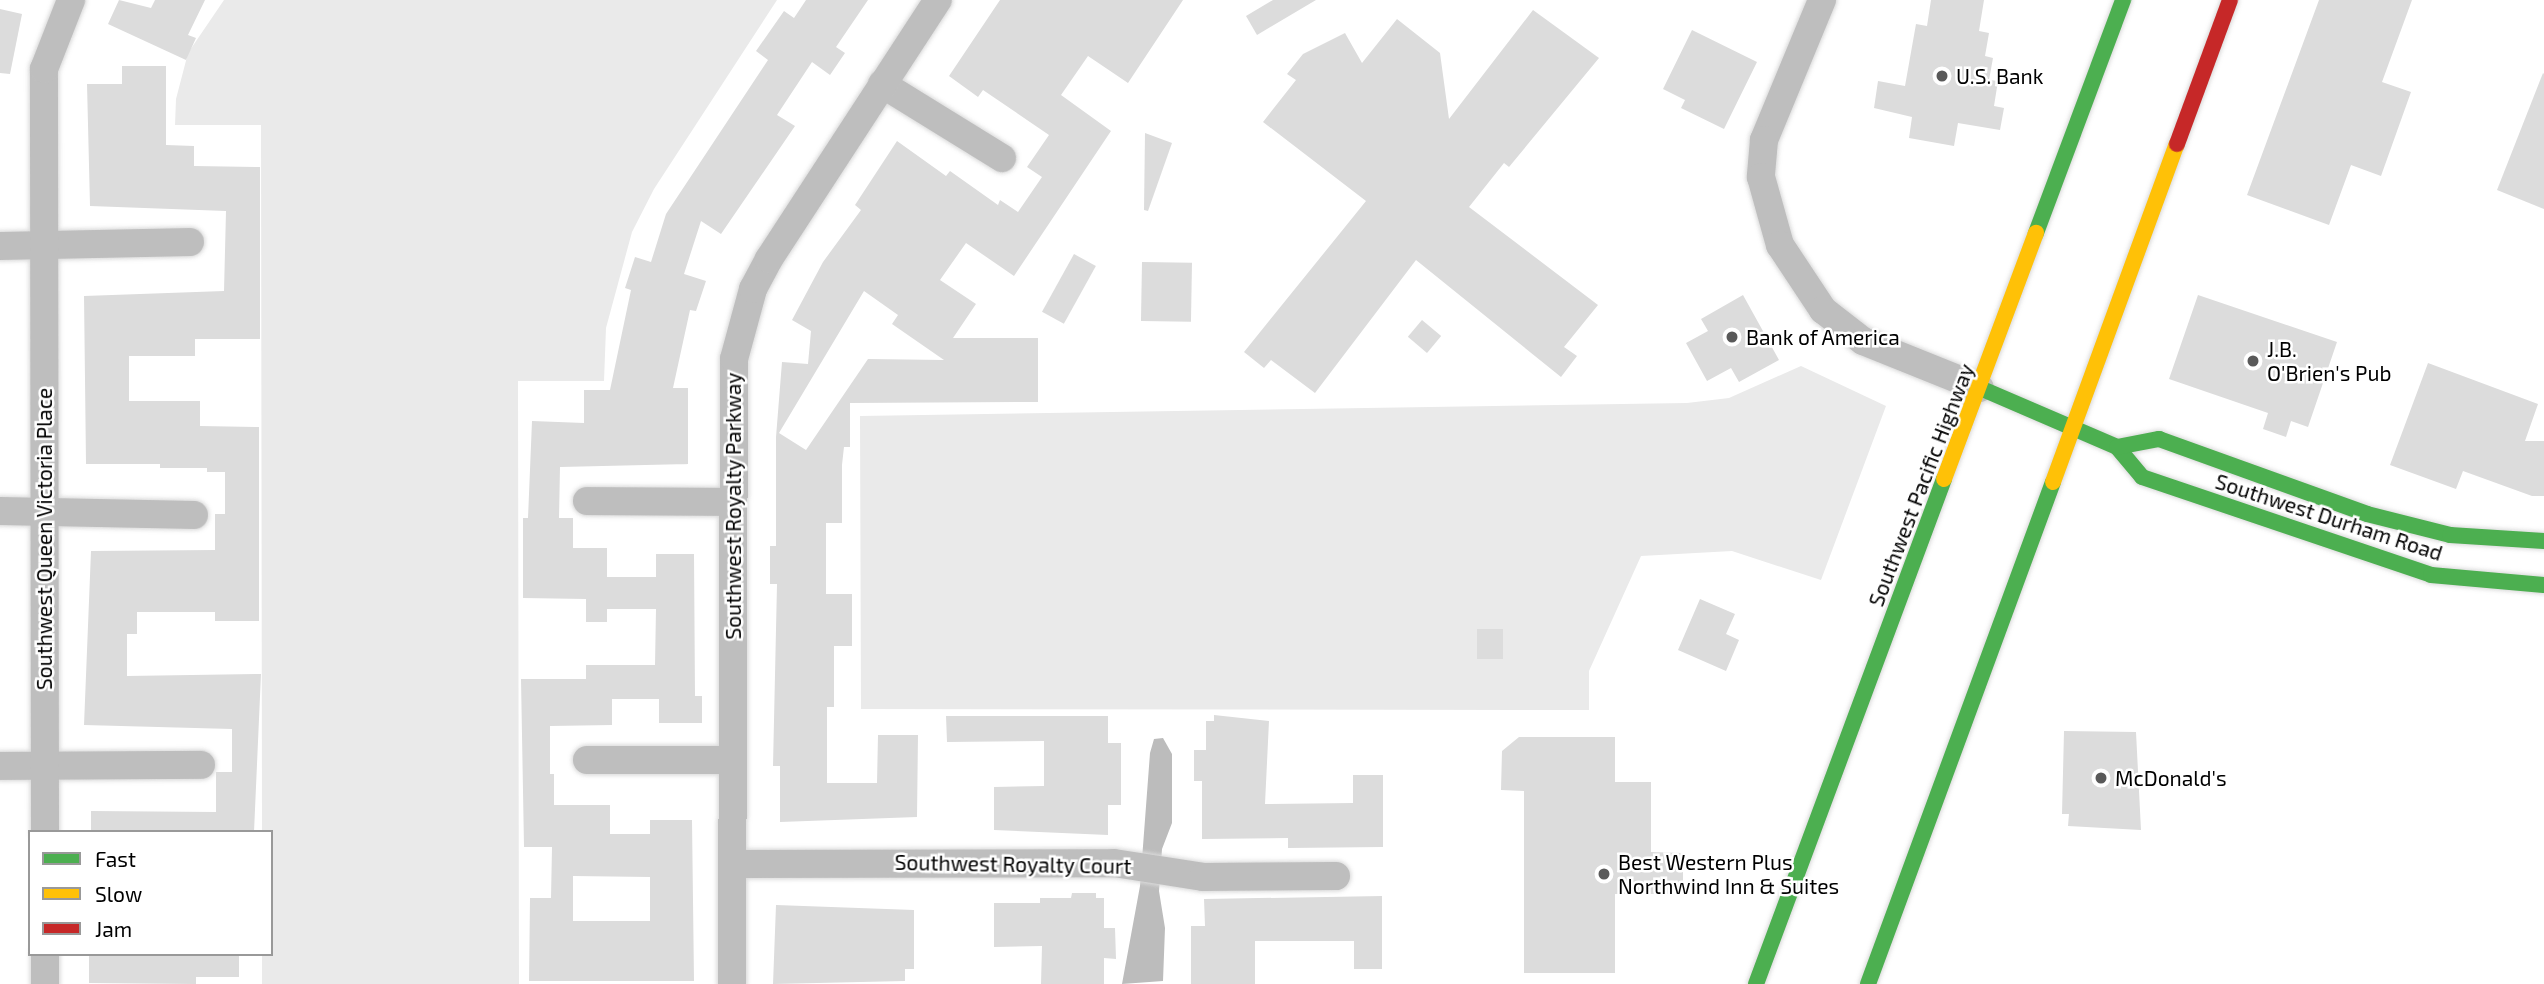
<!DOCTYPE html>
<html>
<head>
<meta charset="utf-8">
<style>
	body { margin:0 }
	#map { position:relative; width:2544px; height:984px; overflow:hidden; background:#fff; font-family:"Exo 2",sans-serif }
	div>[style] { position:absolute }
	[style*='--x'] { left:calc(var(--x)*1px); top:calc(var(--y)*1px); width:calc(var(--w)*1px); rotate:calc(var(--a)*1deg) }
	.green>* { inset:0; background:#eaeaea }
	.water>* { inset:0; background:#bcbcbc }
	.building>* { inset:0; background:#dcdcdc; transform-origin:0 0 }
	.roads { filter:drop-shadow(0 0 2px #dbdbdb) drop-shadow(0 0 2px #dbdbdb) }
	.street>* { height:28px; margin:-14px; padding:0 14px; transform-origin:14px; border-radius:14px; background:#bebebe }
	.fast>* { height:16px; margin:-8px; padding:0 8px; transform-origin:8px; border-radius:8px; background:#4caf50 }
	.slow>* { height:16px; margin:-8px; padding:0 8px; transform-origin:8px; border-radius:8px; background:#ffc107 }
	.jam>* { height:16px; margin:-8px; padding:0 8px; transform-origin:8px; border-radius:8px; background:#c62828 }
	.dots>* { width:19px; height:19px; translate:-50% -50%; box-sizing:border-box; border:4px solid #fff; border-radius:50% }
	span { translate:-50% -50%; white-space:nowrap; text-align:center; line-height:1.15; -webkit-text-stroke:5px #fff; paint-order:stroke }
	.poi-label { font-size:21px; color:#000 }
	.left { translate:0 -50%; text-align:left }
	.street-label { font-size:21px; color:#000 }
	.legend { position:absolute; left:28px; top:830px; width:245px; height:126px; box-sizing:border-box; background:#fff; border:2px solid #999; margin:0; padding:9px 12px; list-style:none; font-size:21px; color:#000 }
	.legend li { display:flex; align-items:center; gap:14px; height:35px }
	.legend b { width:35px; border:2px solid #999 }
</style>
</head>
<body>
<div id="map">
	<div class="green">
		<div style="clip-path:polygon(224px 0,777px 0,654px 189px,632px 232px,606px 328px,604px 381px,518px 381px,519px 984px,262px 984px,262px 954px,271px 954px,271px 832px,262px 832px,261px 125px,175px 125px,176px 99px,188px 53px)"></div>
		<div style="clip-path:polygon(1801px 366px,1886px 406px,1821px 580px,1732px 551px,1641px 556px,1589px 671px,1589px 710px,861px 709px,860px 416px,1687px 403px,1729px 398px)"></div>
	</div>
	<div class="water">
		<div style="clip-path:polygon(1163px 738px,1172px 754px,1172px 823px,1162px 849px,1159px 891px,1165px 928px,1163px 981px,1122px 984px,1140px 886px,1150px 753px,1154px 739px)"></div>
	</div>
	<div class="building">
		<div style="clip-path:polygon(119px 0,151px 8px,155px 0,205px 0,188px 35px,196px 38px,186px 60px,108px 24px)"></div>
		<div style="clip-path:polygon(evenodd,806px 0,868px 0,836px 47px,845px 53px,830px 75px,812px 62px,777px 115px,795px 126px,721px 234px,701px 221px,684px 274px,706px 281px,696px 311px,690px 310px,673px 388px,688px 388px,688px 464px,560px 467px,559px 518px,573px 518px,573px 548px,607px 548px,607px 577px,656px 577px,656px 554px,694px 554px,695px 696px,702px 696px,702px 723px,659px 723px,659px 699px,612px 699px,612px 725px,550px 726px,550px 774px,554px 774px,554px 805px,610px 805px,610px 834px,650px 834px,650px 820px,692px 820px,694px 981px,529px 981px,530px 898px,551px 898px,552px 847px,524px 847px,521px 679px,586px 679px,586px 665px,655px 665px,656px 609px,607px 609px,607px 622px,586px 622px,586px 599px,523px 598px,523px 518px,528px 518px,532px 421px,584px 423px,584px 390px,610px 390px,631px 290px,625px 288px,635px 257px,651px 262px,666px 214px,768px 60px,756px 51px,784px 11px,794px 18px,806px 0,573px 876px,650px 877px,650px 921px,573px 921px,573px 876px)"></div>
		<div style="clip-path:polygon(evenodd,1000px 0,1183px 0,1128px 83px,1088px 56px,1061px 95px,1111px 131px,1014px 276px,966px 243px,940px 280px,976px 304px,953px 338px,1038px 338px,1038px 402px,850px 403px,850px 447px,844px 447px,842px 465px,842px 523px,826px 523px,826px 594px,852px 594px,852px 646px,834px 646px,834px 707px,827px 707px,827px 783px,877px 783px,878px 735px,918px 735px,917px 817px,780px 822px,780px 766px,773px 766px,777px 584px,770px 584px,770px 546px,776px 546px,776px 437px,782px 362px,808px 364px,811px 331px,792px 320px,823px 262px,861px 210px,855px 205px,897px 141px,946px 176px,950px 171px,998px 205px,1000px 200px,1018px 212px,1042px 177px,1027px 167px,1049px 135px,983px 90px,978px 97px,949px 76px,1000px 0,864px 291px,898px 315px,892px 324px,944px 360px,868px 359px,806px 450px,779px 433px,864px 291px)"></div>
		<div style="clip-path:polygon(1273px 0,1316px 0,1257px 35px,1246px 16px)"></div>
		<div style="clip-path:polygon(1931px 0,1984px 0,1979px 31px,1989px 33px,1985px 56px,1993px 58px,1989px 80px,1998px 81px,1994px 106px,2004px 108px,2000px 130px,1958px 123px,1954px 146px,1909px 138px,1912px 117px,1874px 108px,1878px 81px,1905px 86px,1916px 24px,1927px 26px)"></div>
		<div style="clip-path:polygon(2319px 0,2412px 0,2382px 82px,2411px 92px,2381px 176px,2351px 165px,2329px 225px,2247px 195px)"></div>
		<div style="clip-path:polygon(0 9px,22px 14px,10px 74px,0 73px)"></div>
		<div style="clip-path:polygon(1533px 10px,1599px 58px,1509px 167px,1504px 163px,1469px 207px,1598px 305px,1564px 347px,1577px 356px,1561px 377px,1416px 260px,1315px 393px,1271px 360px,1264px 368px,1244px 352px,1366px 201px,1263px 122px,1296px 80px,1287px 74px,1303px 54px,1345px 33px,1362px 63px,1397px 19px,1440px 53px,1449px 119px)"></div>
		<div style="clip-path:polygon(1692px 30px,1757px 62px,1724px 129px,1681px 108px,1685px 100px,1663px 89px)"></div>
		<div style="clip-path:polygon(122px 66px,166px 66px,166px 145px,194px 146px,194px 166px,260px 167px,260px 339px,195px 339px,195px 356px,129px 356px,129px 401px,200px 401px,200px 426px,259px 427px,259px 621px,215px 621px,215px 612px,137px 612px,137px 634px,127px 634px,127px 676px,261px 674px,254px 832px,91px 832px,91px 811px,216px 812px,216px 772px,232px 772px,232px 729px,84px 725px,91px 551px,215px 550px,215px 514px,225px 514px,225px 472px,207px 472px,207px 468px,160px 468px,160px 464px,86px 464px,84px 296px,224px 291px,226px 211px,90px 206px,87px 84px,122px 84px)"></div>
		<div style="clip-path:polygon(2543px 73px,2544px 74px,2544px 209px,2497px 190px)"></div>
		<div style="clip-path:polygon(1145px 133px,1172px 143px,1148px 211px,1144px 210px)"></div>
		<div style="left:1074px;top:254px;width:25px;height:66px;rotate:29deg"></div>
		<div style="left:1142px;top:262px;width:50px;height:59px;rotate:1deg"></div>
		<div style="clip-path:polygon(1743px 295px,1779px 360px,1739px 382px,1731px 368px,1707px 381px,1686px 343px,1708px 331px,1701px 319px)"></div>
		<div style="clip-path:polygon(2198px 295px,2337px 342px,2308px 427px,2291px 421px,2286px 437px,2263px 429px,2268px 413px,2169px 379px)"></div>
		<div style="left:1422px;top:320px;width:25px;height:22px;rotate:40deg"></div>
		<div style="clip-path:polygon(2428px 363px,2538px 404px,2525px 441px,2544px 441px,2544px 496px,2532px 496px,2463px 471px,2456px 489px,2390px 465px)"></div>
		<div style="clip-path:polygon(1700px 599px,1735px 614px,1726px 634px,1739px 640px,1726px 671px,1678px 650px)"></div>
		<div style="left:1477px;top:629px;width:26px;height:30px"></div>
		<div style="clip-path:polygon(1214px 715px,1269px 721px,1265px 804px,1353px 803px,1353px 775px,1383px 775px,1383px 847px,1288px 848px,1288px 838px,1202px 839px,1202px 781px,1194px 781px,1194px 750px,1206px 750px,1206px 721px,1214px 721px)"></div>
		<div style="clip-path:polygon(946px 716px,1108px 716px,1108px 743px,1121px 743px,1121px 805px,1108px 805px,1108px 835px,994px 830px,994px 787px,1044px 786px,1044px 741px,947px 742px)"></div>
		<div style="clip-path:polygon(2064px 731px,2136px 732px,2141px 830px,2068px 826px,2069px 814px,2062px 814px)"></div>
		<div style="clip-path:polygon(1519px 737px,1615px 737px,1615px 782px,1651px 782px,1651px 852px,1683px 853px,1683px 894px,1615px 894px,1615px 973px,1524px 973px,1524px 791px,1501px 790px,1502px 751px)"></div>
		<div style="clip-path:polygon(1072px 893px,1096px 893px,1096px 898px,1104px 898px,1104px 928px,1115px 928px,1116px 959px,1104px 958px,1104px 984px,1041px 984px,1042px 946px,994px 947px,994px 903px,1040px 903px,1040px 898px,1071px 898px)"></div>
		<div style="clip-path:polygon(1382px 896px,1382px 969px,1354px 969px,1354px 941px,1255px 941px,1255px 984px,1191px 984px,1191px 926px,1205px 926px,1204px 899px)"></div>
		<div style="clip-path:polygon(776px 905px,914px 910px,914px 969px,905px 969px,905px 981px,773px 984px)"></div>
		<div style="clip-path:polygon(89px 954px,239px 954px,239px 977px,196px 977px,196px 984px,89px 983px)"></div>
	</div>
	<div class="roads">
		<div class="street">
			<div style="--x:1822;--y:0;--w:152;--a:112.5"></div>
			<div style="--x:1764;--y:140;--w:37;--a:95"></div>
			<div style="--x:1761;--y:177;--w:71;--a:74.4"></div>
			<div style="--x:1780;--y:245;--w:78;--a:56.5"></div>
			<div style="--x:1823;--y:310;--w:51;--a:37.8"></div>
			<div style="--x:1863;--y:341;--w:126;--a:21.9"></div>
			<div style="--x:882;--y:84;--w:141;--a:31.7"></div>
			<div style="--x:0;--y:246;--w:190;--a:-1.2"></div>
			<div style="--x:587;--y:501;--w:145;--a:0.4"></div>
			<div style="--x:0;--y:511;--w:194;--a:1.2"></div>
			<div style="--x:587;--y:760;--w:145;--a:0"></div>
			<div style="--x:0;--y:766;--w:201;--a:-0.3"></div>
			<div style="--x:45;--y:832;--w:763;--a:-90.08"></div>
			<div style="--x:44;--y:69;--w:74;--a:-68.6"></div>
			<div style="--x:732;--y:864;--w:382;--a:-0.1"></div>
			<div style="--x:1114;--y:863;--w:90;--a:8.9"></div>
			<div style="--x:1203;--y:877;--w:133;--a:-0.4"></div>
			<div style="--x:45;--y:984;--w:30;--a:-90"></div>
			<div style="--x:732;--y:984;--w:625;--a:-89.82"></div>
			<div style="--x:734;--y:359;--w:73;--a:-74.8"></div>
			<div style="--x:753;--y:289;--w:34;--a:-62"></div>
			<div style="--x:769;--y:259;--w:309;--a:-56.9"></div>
		</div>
		<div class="fast">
			<div style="--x:2036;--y:233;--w:249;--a:-69.5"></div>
			<div style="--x:1980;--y:388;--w:149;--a:23.3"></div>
			<div style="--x:2117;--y:447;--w:39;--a:50"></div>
			<div style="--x:2142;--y:477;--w:305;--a:18.7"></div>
			<div style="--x:2431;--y:575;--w:113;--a:5.1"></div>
			<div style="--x:2117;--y:447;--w:43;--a:-10.8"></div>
			<div style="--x:2159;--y:439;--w:221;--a:19.8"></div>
			<div style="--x:2367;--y:514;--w:86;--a:14.2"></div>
			<div style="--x:2450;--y:535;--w:94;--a:3.7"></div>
			<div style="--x:1756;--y:984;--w:539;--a:-69.58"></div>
			<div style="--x:1868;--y:984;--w:535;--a:-69.77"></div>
		</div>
		<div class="slow">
			<div style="--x:1944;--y:479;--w:263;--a:-69.5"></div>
			<div style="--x:2053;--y:482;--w:360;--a:-69.9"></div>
		</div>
		<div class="jam">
			<div style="--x:2177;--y:144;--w:153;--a:-69.8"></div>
		</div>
	</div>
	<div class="dots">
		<div style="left:1942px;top:76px;background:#595959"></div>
		<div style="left:1732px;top:337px;background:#595959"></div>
		<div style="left:2253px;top:361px;background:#595959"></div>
		<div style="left:2101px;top:778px;background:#595959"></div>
		<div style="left:1604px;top:874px;background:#595959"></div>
	</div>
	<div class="poi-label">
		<span class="left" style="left:1956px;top:76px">U.S. Bank</span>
		<span class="left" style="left:1746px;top:337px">Bank of America</span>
		<span class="left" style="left:2267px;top:361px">J.B.<br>O'Brien's Pub</span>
		<span class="left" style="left:2115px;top:778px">McDonald's</span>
		<span class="left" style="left:1618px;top:874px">Best Western Plus<br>Northwind Inn &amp; Suites</span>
	</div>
	<div class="street-label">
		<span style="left:1921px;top:485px;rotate:-69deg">Southwest Pacific Highway</span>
		<span style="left:733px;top:506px;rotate:-90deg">Southwest Royalty Parkway</span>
		<span style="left:2329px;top:517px;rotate:18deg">Southwest Durham Road</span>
		<span style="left:44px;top:539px;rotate:-90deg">Southwest Queen Victoria Place</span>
		<span style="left:1013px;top:864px;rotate:1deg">Southwest Royalty Court</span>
	</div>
	<ul class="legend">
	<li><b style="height:9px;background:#4caf50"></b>Fast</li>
	<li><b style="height:9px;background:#ffc107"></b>Slow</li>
	<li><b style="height:9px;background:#c62828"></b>Jam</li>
	</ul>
</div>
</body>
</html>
